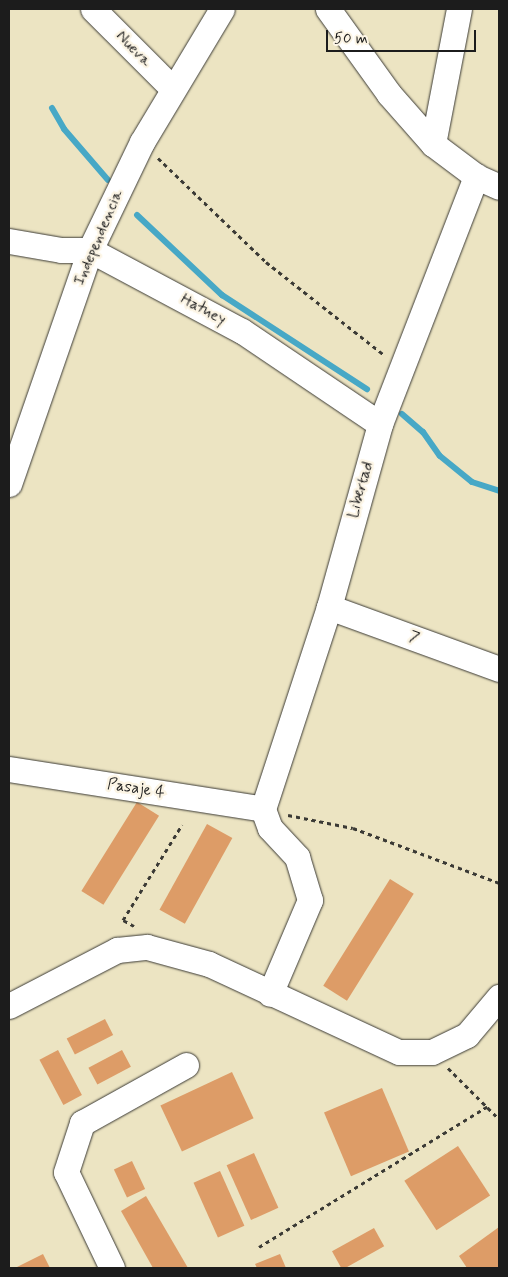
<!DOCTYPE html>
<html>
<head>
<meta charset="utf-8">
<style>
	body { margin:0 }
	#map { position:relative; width:508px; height:1277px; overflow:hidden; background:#ece4c2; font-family:Mynerve,sans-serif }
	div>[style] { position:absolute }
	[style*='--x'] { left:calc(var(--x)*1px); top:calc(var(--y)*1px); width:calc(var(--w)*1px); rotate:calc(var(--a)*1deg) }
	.stream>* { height:6px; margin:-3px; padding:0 3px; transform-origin:3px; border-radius:3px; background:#47a8c6 }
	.building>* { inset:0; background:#dd9c67; transform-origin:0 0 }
	.path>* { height:3px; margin-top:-1.5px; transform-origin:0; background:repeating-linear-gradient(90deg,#3b3a35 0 4px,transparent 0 8px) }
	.roads { filter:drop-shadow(0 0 1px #3b3a35) drop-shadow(0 0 1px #3b3a35) }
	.minor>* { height:25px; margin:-12.5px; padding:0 12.5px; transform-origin:12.5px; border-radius:12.5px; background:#fff }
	span { translate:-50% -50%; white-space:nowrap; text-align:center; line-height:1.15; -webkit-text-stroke:5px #fcf5e5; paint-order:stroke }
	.street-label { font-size:16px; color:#1c1c1c }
	.frame { position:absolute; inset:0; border:10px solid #1c1c1c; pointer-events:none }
	.scale { position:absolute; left:326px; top:30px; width:150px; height:22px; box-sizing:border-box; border:2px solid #1c1c1c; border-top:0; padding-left:6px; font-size:15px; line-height:18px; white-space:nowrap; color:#1c1c1c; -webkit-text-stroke:4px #fcf5e5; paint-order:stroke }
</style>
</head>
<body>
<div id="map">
	<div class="stream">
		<div style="--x:52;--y:108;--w:24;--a:60"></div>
		<div style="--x:64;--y:129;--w:67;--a:49.2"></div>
		<div style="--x:137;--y:215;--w:117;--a:43.3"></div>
		<div style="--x:222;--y:295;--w:173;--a:33"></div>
		<div style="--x:402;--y:414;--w:28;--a:41"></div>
		<div style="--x:423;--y:432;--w:29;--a:55"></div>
		<div style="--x:440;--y:456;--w:41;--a:39.1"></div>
		<div style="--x:472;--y:482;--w:28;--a:18"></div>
	</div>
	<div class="building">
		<div style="left:137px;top:802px;width:26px;height:105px;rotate:32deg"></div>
		<div style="left:207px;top:824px;width:29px;height:98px;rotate:29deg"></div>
		<div style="left:390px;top:879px;width:28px;height:126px;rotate:32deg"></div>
		<div style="left:105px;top:1019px;width:18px;height:43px;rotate:63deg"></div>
		<div style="left:58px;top:1050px;width:51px;height:21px;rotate:62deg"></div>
		<div style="left:122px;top:1050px;width:19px;height:38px;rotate:62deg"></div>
		<div style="left:232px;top:1072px;width:51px;height:79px;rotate:65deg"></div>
		<div style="left:382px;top:1088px;width:69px;height:63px;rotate:67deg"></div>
		<div style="left:458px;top:1146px;width:59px;height:64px;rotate:57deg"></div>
		<div style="left:254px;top:1153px;width:60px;height:30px;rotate:66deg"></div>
		<div style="left:132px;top:1161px;width:31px;height:20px;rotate:65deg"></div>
		<div style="left:220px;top:1171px;width:60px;height:29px;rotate:66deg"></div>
		<div style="clip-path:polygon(146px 1196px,188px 1268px,153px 1268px,121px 1211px)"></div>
		<div style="clip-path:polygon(499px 1227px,499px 1268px,467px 1268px,459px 1256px)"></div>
		<div style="left:374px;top:1228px;width:21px;height:48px;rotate:61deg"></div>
		<div style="clip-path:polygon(43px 1254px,50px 1268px,15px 1268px)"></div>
		<div style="clip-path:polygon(280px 1254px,286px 1268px,257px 1268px,255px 1264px)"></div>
	</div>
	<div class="path">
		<div style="--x:158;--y:158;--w:150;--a:43.9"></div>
		<div style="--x:266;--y:262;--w:149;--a:38.2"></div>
		<div style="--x:288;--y:815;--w:66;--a:11.3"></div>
		<div style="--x:353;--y:828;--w:156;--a:20.6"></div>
		<div style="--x:134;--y:926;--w:13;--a:-151"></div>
		<div style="--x:123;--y:920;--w:112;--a:-58.2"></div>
		<div style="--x:448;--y:1068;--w:72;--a:45"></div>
		<div style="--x:259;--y:1247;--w:268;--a:-31.6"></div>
	</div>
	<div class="roads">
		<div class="minor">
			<div style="--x:93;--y:9;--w:113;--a:45"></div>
			<div style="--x:328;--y:9;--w:105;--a:54.3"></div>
			<div style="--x:389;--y:94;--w:67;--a:48.7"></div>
			<div style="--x:433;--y:144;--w:55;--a:36.9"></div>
			<div style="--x:477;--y:177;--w:24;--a:24"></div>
			<div style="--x:433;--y:144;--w:137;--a:-79.1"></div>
			<div style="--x:9;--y:241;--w:53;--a:9.8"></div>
			<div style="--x:61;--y:250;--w:29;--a:0"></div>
			<div style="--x:90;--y:250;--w:172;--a:28.1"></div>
			<div style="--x:242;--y:331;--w:166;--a:34"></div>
			<div style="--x:9;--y:484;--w:248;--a:-70.9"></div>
			<div style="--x:90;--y:250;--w:120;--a:-64.3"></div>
			<div style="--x:142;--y:142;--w:155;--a:-59"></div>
			<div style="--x:329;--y:607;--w:181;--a:20"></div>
			<div style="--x:9;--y:769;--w:257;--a:8.9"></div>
			<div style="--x:263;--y:809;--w:213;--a:-71.9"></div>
			<div style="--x:329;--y:607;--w:190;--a:-74.4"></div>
			<div style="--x:380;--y:424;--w:266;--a:-68.8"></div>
			<div style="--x:263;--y:809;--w:20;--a:70"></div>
			<div style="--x:270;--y:828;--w:40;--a:47"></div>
			<div style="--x:297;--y:857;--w:45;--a:73.2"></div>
			<div style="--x:310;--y:900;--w:102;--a:113.1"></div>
			<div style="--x:9;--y:1006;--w:122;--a:-27.4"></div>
			<div style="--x:117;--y:950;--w:30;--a:-6"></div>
			<div style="--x:147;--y:947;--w:64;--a:15.3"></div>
			<div style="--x:209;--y:964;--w:209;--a:24.9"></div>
			<div style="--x:399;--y:1052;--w:33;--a:0"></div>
			<div style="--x:432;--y:1052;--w:39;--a:-26"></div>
			<div style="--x:467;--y:1035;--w:50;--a:-49.9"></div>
			<div style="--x:112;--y:1268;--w:106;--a:-115.6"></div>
			<div style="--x:66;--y:1172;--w:52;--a:-71.9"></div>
			<div style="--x:82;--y:1123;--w:119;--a:-29.1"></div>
		</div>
	</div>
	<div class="street-label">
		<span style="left:133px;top:49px;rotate:45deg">Nueva</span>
		<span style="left:99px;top:238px;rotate:-67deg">Independencia</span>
		<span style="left:203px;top:310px;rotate:28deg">Hatuey</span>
		<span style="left:361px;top:490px;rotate:-74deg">Libertad</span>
		<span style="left:414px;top:638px;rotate:20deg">7</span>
		<span style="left:136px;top:789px;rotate:9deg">Pasaje 4</span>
	</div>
	<div class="frame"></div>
	<div class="scale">50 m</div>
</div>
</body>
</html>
